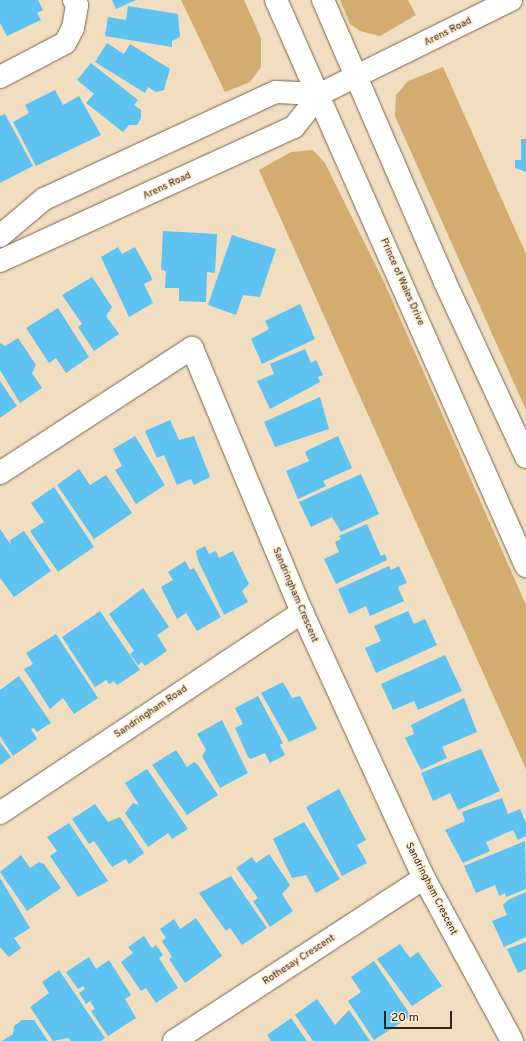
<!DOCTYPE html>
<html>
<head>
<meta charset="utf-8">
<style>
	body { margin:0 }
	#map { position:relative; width:526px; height:1041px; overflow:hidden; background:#f1ddbf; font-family:Overpass,sans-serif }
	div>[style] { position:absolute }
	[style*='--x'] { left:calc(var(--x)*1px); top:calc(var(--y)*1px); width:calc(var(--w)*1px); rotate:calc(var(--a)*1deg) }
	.green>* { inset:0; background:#d3ac6f }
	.building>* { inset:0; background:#5ec3f0 }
	.roads { filter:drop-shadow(0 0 1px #78664c) drop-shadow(0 0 1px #78664c) }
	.minor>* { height:22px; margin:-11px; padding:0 11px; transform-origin:11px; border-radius:11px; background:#fff }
	.tertiary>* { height:22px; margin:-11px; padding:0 11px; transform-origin:11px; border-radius:11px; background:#fff }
	.secondary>* { height:22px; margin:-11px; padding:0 11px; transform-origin:11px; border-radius:11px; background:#fff }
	span { translate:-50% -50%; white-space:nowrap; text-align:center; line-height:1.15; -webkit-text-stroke:3px #feeacc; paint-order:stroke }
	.street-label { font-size:10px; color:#2e261b }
	.scale { position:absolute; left:384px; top:1011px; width:68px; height:18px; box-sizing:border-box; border:2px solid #2e261b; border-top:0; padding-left:5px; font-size:12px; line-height:14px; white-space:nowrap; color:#2e261b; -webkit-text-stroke:3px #feeacc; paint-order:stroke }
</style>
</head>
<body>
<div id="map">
	<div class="green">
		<div style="clip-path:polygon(181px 0,244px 0,261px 38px,261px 67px,250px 82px,225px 92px)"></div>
		<div style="clip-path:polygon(340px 0,408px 0,416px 15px,380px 36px,360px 31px,350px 24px)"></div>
		<div style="clip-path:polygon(443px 67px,526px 254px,526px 410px,395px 116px,396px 95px,408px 81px)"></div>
		<div style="clip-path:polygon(313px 150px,325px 163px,384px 282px,526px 605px,526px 769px,259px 170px,291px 152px)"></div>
	</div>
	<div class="building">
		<div style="clip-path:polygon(0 0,38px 0,43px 10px,37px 13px,41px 20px,7px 36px,0 23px)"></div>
		<div style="clip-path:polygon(112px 0,136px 0,116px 9px)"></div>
		<div style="clip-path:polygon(128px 6px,178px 14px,180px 37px,172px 41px,172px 47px,105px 36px,108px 17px,126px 20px)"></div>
		<div style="clip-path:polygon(107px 43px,124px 54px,130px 44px,170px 69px,164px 90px,156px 92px,148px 87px,145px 93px,95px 62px)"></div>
		<div style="clip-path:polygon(91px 63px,138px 100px,134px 105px,141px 110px,141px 118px,137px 125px,129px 125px,123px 132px,86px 103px,94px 94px,77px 80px)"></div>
		<div style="clip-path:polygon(55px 90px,63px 105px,79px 96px,101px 135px,36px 166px,13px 122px,29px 113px,25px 105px)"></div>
		<div style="clip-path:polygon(5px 114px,33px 166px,0 183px,0 116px)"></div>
		<div style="clip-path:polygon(521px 139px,526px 139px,526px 172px,515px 168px,515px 160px,521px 160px)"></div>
		<div style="clip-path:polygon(163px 231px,217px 234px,215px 273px,207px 272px,206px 302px,179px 301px,179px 288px,165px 288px,166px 271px,161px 270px)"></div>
		<div style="clip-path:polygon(232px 235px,276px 249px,260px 297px,243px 295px,236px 315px,208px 305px)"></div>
		<div style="clip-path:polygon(118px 247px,122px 254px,135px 247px,151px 276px,152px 280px,144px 284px,153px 303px,129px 317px,101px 257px)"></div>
		<div style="clip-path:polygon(92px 277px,112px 307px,106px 316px,119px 334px,94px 351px,78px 327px,82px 324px,62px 295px)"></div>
		<div style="clip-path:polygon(300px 304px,315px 339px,262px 364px,251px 339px,269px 329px,265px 321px)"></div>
		<div style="clip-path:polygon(58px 308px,89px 357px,66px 373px,56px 358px,49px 363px,26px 328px)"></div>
		<div style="clip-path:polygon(18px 338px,36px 365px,32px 373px,42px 388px,20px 403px,0 370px,0 343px,5px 346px)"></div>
		<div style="clip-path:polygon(305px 349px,311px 363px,316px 360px,323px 375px,318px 377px,320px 382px,270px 409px,257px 381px,274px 374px,270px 364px)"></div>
		<div style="clip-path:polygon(0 381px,17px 406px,0 418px)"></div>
		<div style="clip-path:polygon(320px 397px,329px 429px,275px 447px,264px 422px)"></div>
		<div style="clip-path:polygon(170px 420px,179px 440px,194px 436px,210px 477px,194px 485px,191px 479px,177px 485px,164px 455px,157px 458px,145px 431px)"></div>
		<div style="clip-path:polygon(135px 436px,165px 485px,136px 504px,115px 470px,122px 466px,113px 449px)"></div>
		<div style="clip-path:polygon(338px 436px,352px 468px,323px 481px,326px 486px,298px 499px,286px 471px,309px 461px,305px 452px,310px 449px)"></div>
		<div style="clip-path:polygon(79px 469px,90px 485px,106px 475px,132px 513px,94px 539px,57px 485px)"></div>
		<div style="clip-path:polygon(361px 474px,379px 514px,341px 532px,332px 517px,311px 527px,299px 502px)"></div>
		<div style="clip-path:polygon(54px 487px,94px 547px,58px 572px,30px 531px,44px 522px,31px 503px)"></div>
		<div style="clip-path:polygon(367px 524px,381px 556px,385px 554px,387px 560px,336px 584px,324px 559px,339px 552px,335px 542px,341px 539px,339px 536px)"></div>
		<div style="clip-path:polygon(0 529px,11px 545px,10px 540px,24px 531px,51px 571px,14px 597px,0 578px)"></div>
		<div style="clip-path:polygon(205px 546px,209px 554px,216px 551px,219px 558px,233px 551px,249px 584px,242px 591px,248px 602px,224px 615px,198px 560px,196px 551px)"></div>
		<div style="clip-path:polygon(185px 561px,190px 570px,194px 568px,221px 617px,197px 631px,186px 613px,177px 619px,161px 587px,173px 580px,168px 572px)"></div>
		<div style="clip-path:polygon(389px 566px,391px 570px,399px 566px,407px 583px,398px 587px,404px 601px,370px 616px,366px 606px,349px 614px,338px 589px)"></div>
		<div style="clip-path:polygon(143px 588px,169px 627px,157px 635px,167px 651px,145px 666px,142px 662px,138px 665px,130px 654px,134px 651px,109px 614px)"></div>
		<div style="clip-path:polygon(100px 611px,140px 670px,117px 685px,114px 681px,109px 684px,106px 680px,95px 687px,62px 637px)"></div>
		<div style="clip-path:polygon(408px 611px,414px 624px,425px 619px,437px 645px,376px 673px,365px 648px,381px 641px,374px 626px)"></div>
		<div style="clip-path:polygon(56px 634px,98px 698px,74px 714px,63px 698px,50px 709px,24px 669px,33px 664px,26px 653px)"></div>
		<div style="clip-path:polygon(445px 655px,462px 691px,418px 710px,414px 701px,393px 710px,381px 684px)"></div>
		<div style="clip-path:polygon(19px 676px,51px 723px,37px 732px,34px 728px,31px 729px,37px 739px,13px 756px,0 736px,0 690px)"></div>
		<div style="clip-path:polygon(283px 682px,292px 698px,300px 696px,317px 729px,289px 742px,261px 693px)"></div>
		<div style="clip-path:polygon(258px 696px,283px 743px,280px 745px,285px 755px,270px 763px,265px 753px,251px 759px,248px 757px,235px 728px,243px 724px,235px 708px)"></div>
		<div style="clip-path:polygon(464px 698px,477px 732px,442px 747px,447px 758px,421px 770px,405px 738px,414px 734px,411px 725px)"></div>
		<div style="clip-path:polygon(222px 720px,248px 773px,220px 788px,202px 756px,206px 750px,197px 734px)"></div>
		<div style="clip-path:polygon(0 742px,11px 757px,0 765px)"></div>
		<div style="clip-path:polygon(481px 749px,500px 791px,458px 810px,450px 793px,433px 801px,421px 773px)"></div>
		<div style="clip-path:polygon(176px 750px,187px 767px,194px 762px,198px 765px,218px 795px,187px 815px,152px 765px)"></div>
		<div style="clip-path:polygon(147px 769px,188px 829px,172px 839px,168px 833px,148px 847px,125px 813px,133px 803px,139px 805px,125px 783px)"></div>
		<div style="clip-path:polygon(339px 789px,366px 840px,357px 845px,367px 863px,342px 876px,306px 807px)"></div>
		<div style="clip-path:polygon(502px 798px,508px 814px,520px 809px,526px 823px,526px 836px,518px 840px,513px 830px,486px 842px,490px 851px,463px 863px,445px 830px,465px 821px,462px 812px)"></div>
		<div style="clip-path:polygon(95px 804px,108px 822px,120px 817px,144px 853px,129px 864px,126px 859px,112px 867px,94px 841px,89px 844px,72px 819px)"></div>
		<div style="clip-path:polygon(304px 822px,340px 879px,316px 893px,306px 875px,292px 878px,273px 839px)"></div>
		<div style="clip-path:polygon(69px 823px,108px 881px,78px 897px,50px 856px,57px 851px,47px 837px)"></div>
		<div style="clip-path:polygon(525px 841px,526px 889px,506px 897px,505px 893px,499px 896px,495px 885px,476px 893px,464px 866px)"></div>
		<div style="clip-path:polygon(269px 854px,290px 885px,282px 894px,293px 911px,270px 927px,253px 901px,258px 898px,236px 868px,252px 857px,256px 863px)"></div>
		<div style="clip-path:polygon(21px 855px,30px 868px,39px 862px,44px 864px,61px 888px,27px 911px,0 872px)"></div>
		<div style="clip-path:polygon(231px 876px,267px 928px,242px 945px,230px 928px,226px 931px,199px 893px)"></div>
		<div style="clip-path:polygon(0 878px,30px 928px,14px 938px,21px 948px,9px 957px,0 947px)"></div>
		<div style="clip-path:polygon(526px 892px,526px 937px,504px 947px,492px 921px,507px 915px,503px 905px,508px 900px)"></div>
		<div style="clip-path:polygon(196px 918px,222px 956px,185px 983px,169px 959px,172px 957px,162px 941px,166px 938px,160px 929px,174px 919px,180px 929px)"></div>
		<div style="clip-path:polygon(144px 936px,152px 948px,156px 945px,163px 955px,159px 958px,178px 988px,156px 1003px,146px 988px,141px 991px,121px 962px,133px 953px,128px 947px)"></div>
		<div style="clip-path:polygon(526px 942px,526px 969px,518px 973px,507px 949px)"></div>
		<div style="clip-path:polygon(400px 944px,410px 958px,418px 952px,442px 986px,412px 1006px,377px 959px)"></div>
		<div style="clip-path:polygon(89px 957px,96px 969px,109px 960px,131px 995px,125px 999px,136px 1018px,108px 1036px,91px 1011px,95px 1009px,90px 1001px,86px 1004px,79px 993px,85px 989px,83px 986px,78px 989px,66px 972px)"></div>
		<div style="clip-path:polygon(374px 961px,411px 1016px,374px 1040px,348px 1001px,361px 992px,351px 977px)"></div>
		<div style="clip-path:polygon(59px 970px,105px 1038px,101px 1041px,71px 1041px,68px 1038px,53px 1041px,30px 1007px,49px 993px,42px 982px)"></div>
		<div style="clip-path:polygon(317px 999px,335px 1025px,349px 1010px,370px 1041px,313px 1041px,295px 1015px)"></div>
		<div style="clip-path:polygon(291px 1018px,307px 1041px,271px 1041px,267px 1035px)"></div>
		<div style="clip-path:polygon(22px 1020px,34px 1020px,48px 1041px,2px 1041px,13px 1034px,14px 1026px)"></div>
	</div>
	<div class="roads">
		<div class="minor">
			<div style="--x:0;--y:77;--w:73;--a:-27.6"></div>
			<div style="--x:65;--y:43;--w:17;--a:-62"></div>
			<div style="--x:73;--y:28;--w:23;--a:-80"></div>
			<div style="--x:77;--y:5;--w:6;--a:-121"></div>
			<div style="--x:0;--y:473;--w:229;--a:-33.1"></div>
			<div style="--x:192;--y:348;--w:286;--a:67.4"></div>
			<div style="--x:302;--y:612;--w:293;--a:65.4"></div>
			<div style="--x:424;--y:878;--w:185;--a:61.6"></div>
			<div style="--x:0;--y:813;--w:363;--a:-33.6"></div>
			<div style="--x:174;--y:1041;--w:298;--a:-33.1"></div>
		</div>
		<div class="tertiary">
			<div style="--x:0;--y:236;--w:57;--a:-40.1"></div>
			<div style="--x:44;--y:199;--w:255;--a:-24.8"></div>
			<div style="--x:276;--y:92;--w:44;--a:2.6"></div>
			<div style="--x:0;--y:261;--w:323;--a:-24.5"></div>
			<div style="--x:294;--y:127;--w:42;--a:-51.8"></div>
			<div style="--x:320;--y:94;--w:213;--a:-26.2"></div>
		</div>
		<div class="secondary">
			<div style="--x:276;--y:0;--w:619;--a:66.17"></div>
			<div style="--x:323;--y:0;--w:305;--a:66.6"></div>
			<div style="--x:444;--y:280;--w:195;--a:65.1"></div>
		</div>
	</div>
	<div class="street-label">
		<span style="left:448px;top:32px;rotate:-27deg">Arens Road</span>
		<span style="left:167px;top:186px;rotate:-25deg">Arens Road</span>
		<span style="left:402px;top:282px;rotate:66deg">Prince of Wales Drive</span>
		<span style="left:295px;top:595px;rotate:67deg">Sandringham Crescent</span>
		<span style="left:151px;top:712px;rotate:-34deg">Sandringham Road</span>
		<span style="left:431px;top:889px;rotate:63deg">Sandringham Crescent</span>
		<span style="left:299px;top:960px;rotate:-33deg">Rothesay Crescent</span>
	</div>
	<div class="scale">20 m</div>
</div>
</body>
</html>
